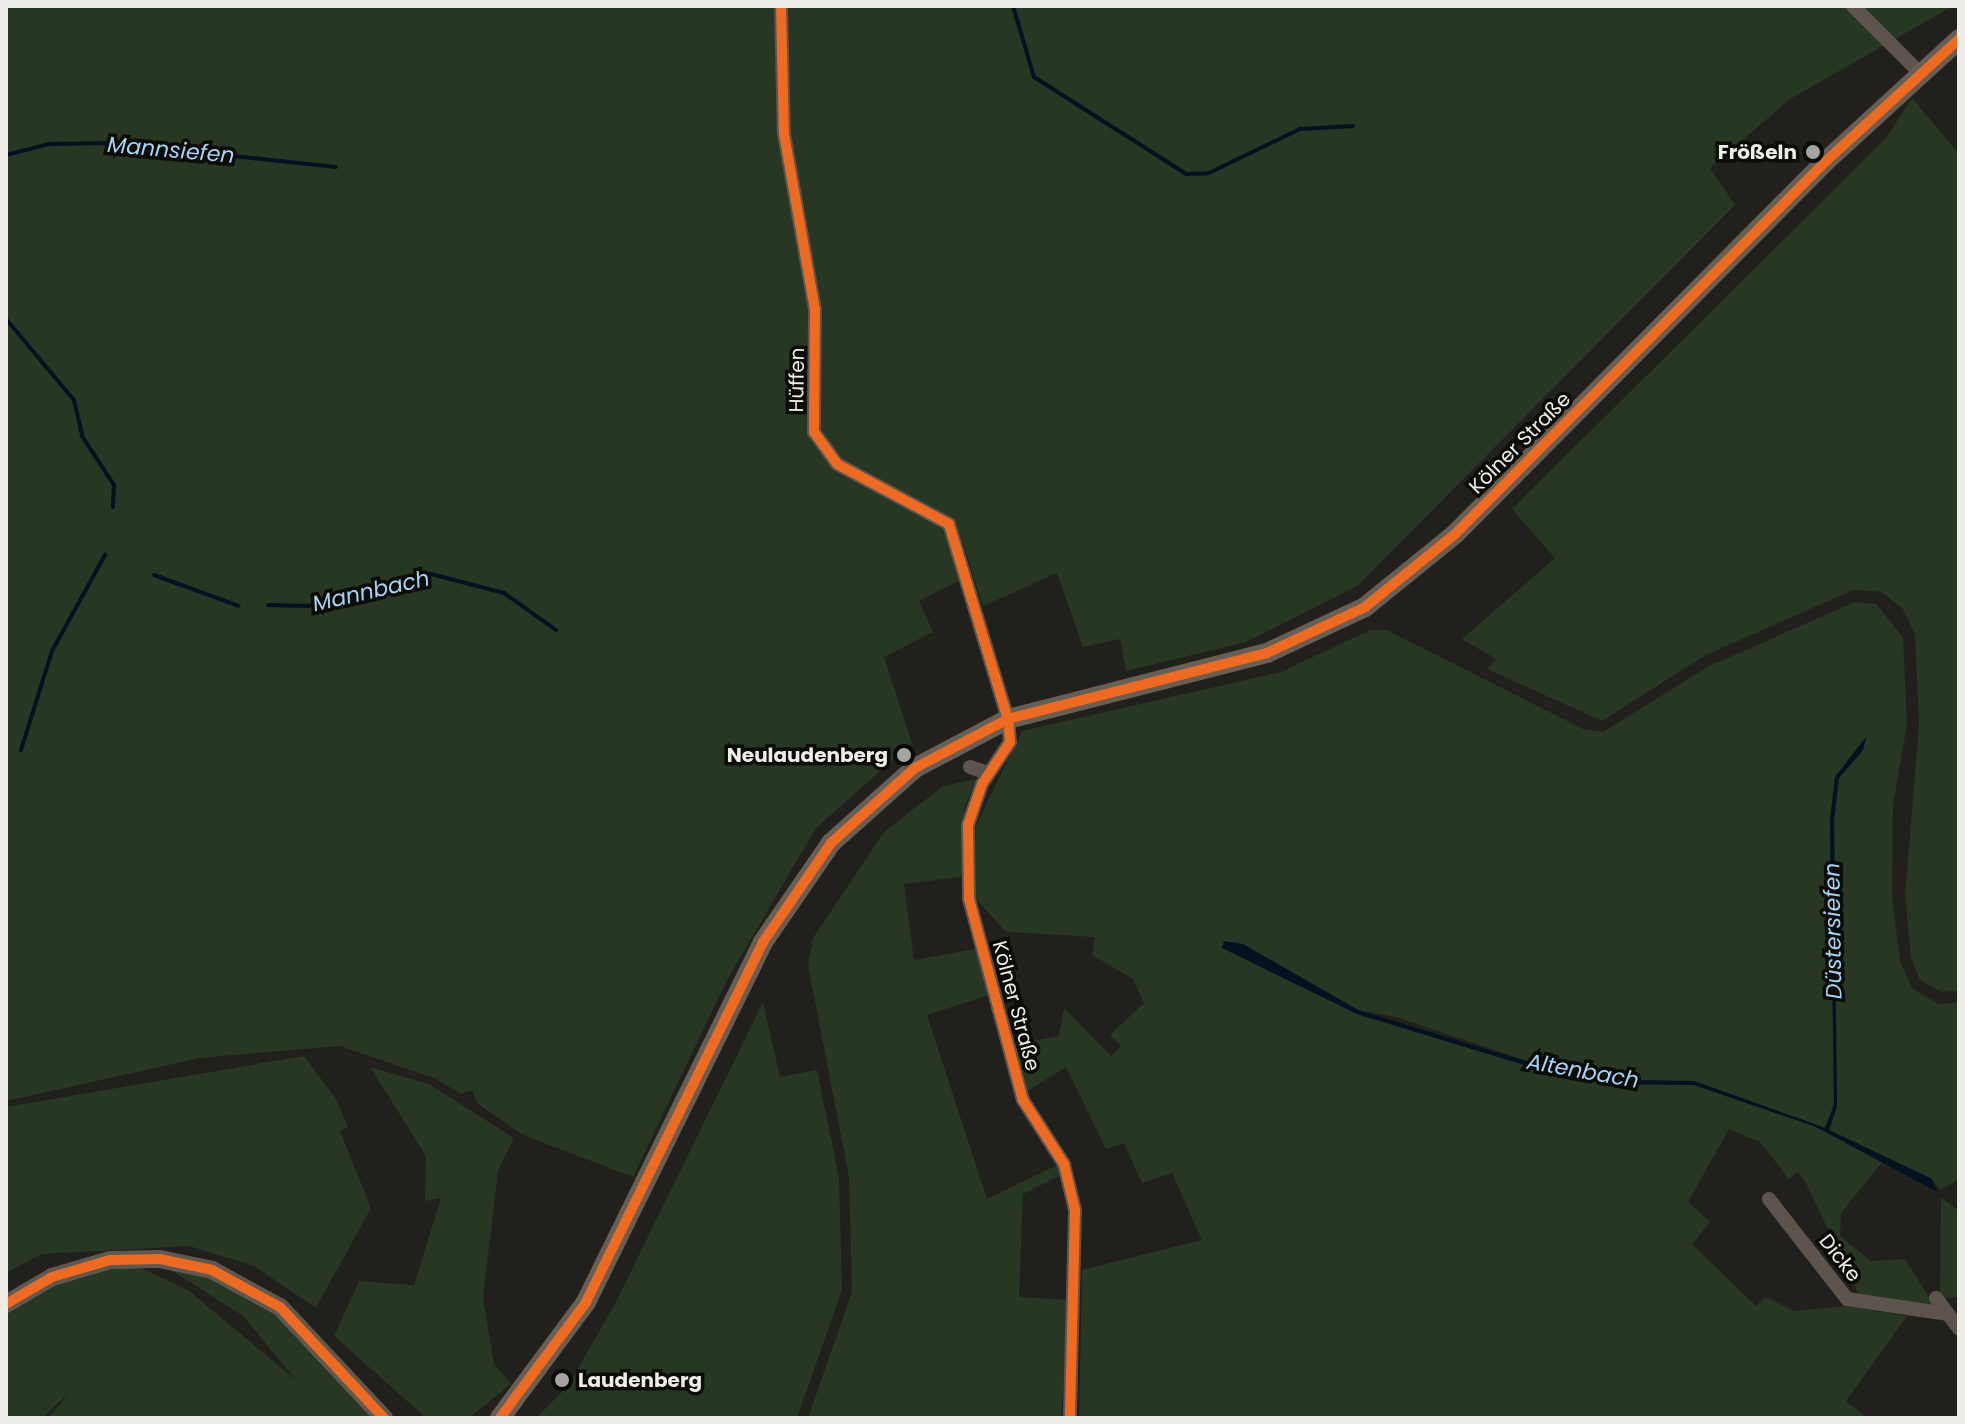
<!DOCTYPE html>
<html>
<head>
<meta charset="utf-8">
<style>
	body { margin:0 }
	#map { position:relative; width:1965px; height:1424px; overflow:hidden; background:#21201c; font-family:Poppins,sans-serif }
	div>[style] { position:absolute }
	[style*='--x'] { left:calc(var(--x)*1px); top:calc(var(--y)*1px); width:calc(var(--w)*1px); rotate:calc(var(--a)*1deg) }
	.green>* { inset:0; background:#283624 }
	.water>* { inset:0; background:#031121 }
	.stream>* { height:4px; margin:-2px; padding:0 2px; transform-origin:2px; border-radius:2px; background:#031121 }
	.minor>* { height:14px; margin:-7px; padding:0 7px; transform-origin:7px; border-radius:7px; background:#5d554d }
	.secondary>* { height:18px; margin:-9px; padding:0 9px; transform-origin:9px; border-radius:9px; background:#60574e }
	.primary>* { height:20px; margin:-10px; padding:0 10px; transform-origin:10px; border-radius:10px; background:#695e53 }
	.cycleway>* { height:10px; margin:-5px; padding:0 5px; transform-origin:5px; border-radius:5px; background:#ed6a23 }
	.dots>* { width:22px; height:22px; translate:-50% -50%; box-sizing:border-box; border:4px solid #0b0b08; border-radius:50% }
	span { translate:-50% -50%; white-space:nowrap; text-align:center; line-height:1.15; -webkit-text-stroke:7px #0b0b08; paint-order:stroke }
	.poi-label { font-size:20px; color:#eeede8; font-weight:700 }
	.right { translate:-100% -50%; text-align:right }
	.left { translate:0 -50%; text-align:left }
	.street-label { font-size:20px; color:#eeede8 }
	.water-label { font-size:22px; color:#a6d3f8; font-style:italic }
	.frame { position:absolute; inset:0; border:8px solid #eeede8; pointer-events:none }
</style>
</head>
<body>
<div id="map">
	<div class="green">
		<div style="clip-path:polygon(6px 6px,1953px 6px,1790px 99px,1710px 168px,1735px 205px,1357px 586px,1246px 642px,1126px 671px,1120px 639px,1083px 647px,1057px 573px,983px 606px,959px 531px,949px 536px,964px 578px,919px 601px,933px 632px,884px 657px,912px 743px,816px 828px,726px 982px,633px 1177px,523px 1135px,478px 1104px,472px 1090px,461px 1094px,434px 1078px,340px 1046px,200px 1058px,6px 1101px)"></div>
		<div style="clip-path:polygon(1912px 98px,1959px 154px,1959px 991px,1941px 992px,1920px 980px,1911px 958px,1905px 895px,1919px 725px,1915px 634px,1903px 609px,1881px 592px,1853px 590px,1704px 656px,1602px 721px,1487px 669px,1496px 659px,1462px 639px,1555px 558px,1512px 509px,1886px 138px)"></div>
		<div style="clip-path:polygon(1855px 602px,1876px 604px,1903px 637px,1907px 724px,1893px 805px,1892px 895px,1900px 961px,1912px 988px,1938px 1004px,1959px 1002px,1959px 1180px,1940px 1190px,1932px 1179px,1829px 1130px,1837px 1106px,1834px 820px,1839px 778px,1863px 750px,1866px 737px,1835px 777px,1830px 820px,1834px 1104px,1826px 1128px,1694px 1081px,1621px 1080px,1545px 1067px,1396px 1017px,1358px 1010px,1242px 944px,1223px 947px,1357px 1014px,1544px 1071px,1620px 1084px,1694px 1085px,1814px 1126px,1884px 1160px,1841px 1213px,1840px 1236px,1871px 1261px,1905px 1259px,1934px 1305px,1861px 1299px,1806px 1183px,1798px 1172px,1789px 1179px,1760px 1142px,1729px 1129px,1688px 1202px,1710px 1222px,1692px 1244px,1756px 1306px,1766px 1297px,1794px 1311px,1846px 1306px,1907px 1316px,1846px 1401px,1867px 1418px,1079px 1418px,1082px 1270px,1202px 1240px,1172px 1173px,1142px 1183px,1124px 1143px,1106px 1149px,1066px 1067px,1026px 1092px,1011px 1045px,1059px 1036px,1064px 1008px,1111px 1056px,1121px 1046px,1110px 1035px,1144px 1003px,1133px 979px,1092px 955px,1095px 937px,1006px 932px,976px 899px,976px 825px,1022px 731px,1281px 672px,1370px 630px,1386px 630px,1583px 729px,1603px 732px,1709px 666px)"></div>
		<div style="clip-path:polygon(976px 779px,965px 807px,961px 877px,904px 884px,914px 960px,976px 949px,989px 995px,927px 1015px,987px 1199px,1057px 1165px,1061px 1175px,1023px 1194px,1019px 1297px,1070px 1300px,1061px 1418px,808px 1418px,852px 1292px,849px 1177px,808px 965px,813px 938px,884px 832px,943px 786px)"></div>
		<div style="clip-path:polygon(763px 1002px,780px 1077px,817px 1070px,839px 1178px,842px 1290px,797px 1418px,536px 1418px,568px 1386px,616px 1302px)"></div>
		<div style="clip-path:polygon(304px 1056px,336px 1099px,348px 1127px,340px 1131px,371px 1208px,316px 1308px,254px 1266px,189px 1246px,42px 1254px,6px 1273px,6px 1107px)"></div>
		<div style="clip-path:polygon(370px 1067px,429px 1084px,514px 1138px,498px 1171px,483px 1298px,494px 1364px,511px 1384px,469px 1418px,425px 1417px,334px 1336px,359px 1281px,414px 1285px,441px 1198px,425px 1201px,426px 1156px)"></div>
		<div style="clip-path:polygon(1941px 1197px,1959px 1211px,1959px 1297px,1940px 1299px)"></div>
		<div style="clip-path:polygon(165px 1266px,211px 1276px,283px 1319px,374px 1418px,48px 1418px,70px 1392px,42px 1418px,6px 1418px,6px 1312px,46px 1287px,107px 1268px,141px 1268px,188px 1290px,296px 1380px,243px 1316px)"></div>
	</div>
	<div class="water">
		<div style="clip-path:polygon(1866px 737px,1863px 750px,1839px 778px,1834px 820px,1837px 1106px,1829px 1130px,1932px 1179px,1937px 1192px,1814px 1126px,1694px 1085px,1620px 1084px,1544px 1071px,1357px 1014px,1222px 948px,1224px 941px,1243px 944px,1358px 1010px,1545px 1067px,1621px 1080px,1694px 1081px,1825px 1128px,1834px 1105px,1830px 820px,1835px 777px)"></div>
	</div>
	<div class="stream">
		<div style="--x:1013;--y:6;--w:74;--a:73.5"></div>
		<div style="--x:1034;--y:77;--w:180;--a:32.5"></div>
		<div style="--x:1186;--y:174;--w:23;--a:-2"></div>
		<div style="--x:1209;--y:173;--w:101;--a:-25.8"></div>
		<div style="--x:1300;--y:129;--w:53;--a:-3.2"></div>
		<div style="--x:6;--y:155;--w:44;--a:-14.3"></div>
		<div style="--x:49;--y:144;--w:65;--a:-0.9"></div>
		<div style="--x:114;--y:143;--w:223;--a:6.2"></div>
		<div style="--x:6;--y:319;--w:106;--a:50"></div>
		<div style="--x:74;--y:400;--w:37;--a:77"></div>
		<div style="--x:82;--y:436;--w:59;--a:56.9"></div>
		<div style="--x:114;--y:485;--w:22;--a:93"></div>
		<div style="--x:154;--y:575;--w:90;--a:20"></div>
		<div style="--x:268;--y:605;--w:40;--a:1.4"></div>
		<div style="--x:308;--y:606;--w:127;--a:-14.6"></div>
		<div style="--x:431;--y:574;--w:75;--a:14.6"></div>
		<div style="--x:504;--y:593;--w:64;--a:35.4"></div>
		<div style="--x:21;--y:750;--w:104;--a:-72.6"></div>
		<div style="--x:52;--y:651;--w:110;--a:-61.1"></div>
	</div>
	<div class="minor">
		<div style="--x:781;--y:6;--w:128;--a:88.7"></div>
		<div style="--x:784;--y:134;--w:179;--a:80"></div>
		<div style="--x:815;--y:310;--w:122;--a:90.5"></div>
		<div style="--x:814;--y:432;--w:39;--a:54"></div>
		<div style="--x:837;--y:464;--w:127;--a:28.2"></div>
		<div style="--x:949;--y:524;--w:204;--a:73.2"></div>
		<div style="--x:1008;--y:719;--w:23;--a:85"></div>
		<div style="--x:1010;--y:742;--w:50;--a:123.7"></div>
		<div style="--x:982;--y:784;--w:43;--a:108.9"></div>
		<div style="--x:968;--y:825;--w:74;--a:89.2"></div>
		<div style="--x:969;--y:899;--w:208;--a:75"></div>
		<div style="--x:1023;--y:1100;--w:76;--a:57.4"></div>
		<div style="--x:1064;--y:1164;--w:47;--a:76.6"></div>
		<div style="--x:1075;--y:1210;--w:208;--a:91.4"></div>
		<div style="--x:1853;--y:6;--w:95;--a:45"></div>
		<div style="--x:970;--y:767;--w:20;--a:18"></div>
		<div style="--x:1769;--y:1199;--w:127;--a:52"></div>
		<div style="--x:1847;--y:1299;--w:101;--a:8.5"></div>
		<div style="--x:1936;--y:1298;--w:39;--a:53"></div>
	</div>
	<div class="secondary">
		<div style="--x:6;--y:1304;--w:53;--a:-30.4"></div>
		<div style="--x:52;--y:1277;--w:60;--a:-16.3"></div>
		<div style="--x:110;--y:1260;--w:50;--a:-1.1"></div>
		<div style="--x:160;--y:1259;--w:53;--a:11.9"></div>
		<div style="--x:212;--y:1270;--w:77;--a:28.6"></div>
		<div style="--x:280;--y:1307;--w:152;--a:46.9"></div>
	</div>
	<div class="primary">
		<div style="--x:500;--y:1418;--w:144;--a:-53.4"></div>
		<div style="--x:586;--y:1302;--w:401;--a:-63.8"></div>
		<div style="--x:763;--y:942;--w:120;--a:-55.5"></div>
		<div style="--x:831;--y:843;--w:113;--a:-41.8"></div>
		<div style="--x:915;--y:768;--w:105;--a:-27.8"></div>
		<div style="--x:1008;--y:719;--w:267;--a:-14.3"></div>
		<div style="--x:1267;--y:653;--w:108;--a:-25.1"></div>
		<div style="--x:1365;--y:607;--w:116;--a:-39"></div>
		<div style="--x:1455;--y:534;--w:525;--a:-45.15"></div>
		<div style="--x:1825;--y:162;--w:182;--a:-42.5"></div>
	</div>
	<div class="cycleway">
		<div style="--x:781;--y:6;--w:128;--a:88.7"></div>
		<div style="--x:784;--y:134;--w:179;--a:80"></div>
		<div style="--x:815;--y:310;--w:122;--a:90.5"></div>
		<div style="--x:814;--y:432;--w:39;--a:54"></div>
		<div style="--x:837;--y:464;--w:127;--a:28.2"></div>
		<div style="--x:949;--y:524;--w:204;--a:73.2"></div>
		<div style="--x:1008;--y:719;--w:23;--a:85"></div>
		<div style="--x:1010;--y:742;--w:50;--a:123.7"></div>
		<div style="--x:982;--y:784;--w:43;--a:108.9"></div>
		<div style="--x:968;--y:825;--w:74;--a:89.2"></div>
		<div style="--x:969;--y:899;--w:208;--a:75"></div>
		<div style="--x:1023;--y:1100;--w:76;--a:57.4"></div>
		<div style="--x:1064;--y:1164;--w:47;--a:76.6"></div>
		<div style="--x:1075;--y:1210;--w:208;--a:91.4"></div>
		<div style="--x:6;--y:1304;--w:53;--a:-30.4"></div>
		<div style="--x:52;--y:1277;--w:60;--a:-16.3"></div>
		<div style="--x:110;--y:1260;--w:50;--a:-1.1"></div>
		<div style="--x:160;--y:1259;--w:53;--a:11.9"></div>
		<div style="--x:212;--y:1270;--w:77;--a:28.6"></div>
		<div style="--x:280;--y:1307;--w:152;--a:46.9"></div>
		<div style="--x:500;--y:1418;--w:144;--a:-53.4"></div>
		<div style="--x:586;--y:1302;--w:401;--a:-63.8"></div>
		<div style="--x:763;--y:942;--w:120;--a:-55.5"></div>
		<div style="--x:831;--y:843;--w:113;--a:-41.8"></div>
		<div style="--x:915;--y:768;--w:105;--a:-27.8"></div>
		<div style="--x:1008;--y:719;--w:267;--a:-14.3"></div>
		<div style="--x:1267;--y:653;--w:108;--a:-25.1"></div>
		<div style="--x:1365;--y:607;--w:116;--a:-39"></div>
		<div style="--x:1455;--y:534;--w:525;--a:-45.15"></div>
		<div style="--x:1825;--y:162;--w:182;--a:-42.5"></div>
	</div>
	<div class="dots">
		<div style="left:1813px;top:152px;background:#a6a5a1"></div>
		<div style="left:904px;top:755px;background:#a6a5a1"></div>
		<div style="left:562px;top:1380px;background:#a6a5a1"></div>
	</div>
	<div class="poi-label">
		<span class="right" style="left:1797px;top:152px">Frößeln</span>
		<span class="right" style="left:888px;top:755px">Neulaudenberg</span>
		<span class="left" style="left:578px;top:1380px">Laudenberg</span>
	</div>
	<div class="street-label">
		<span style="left:797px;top:380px;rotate:-89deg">Hüffen</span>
		<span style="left:1520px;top:443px;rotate:-45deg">Kölner Straße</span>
		<span style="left:1016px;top:1006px;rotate:75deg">Kölner Straße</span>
		<span style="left:1840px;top:1258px;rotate:52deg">Dicke</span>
	</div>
	<div class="water-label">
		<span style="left:171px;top:150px;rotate:5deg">Mannsiefen</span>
		<span style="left:371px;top:591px;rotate:-13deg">Mannbach</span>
		<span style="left:1833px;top:931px;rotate:-91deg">Düstersiefen</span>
		<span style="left:1583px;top:1071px;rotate:10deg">Altenbach</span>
	</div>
	<div class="frame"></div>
</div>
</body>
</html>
